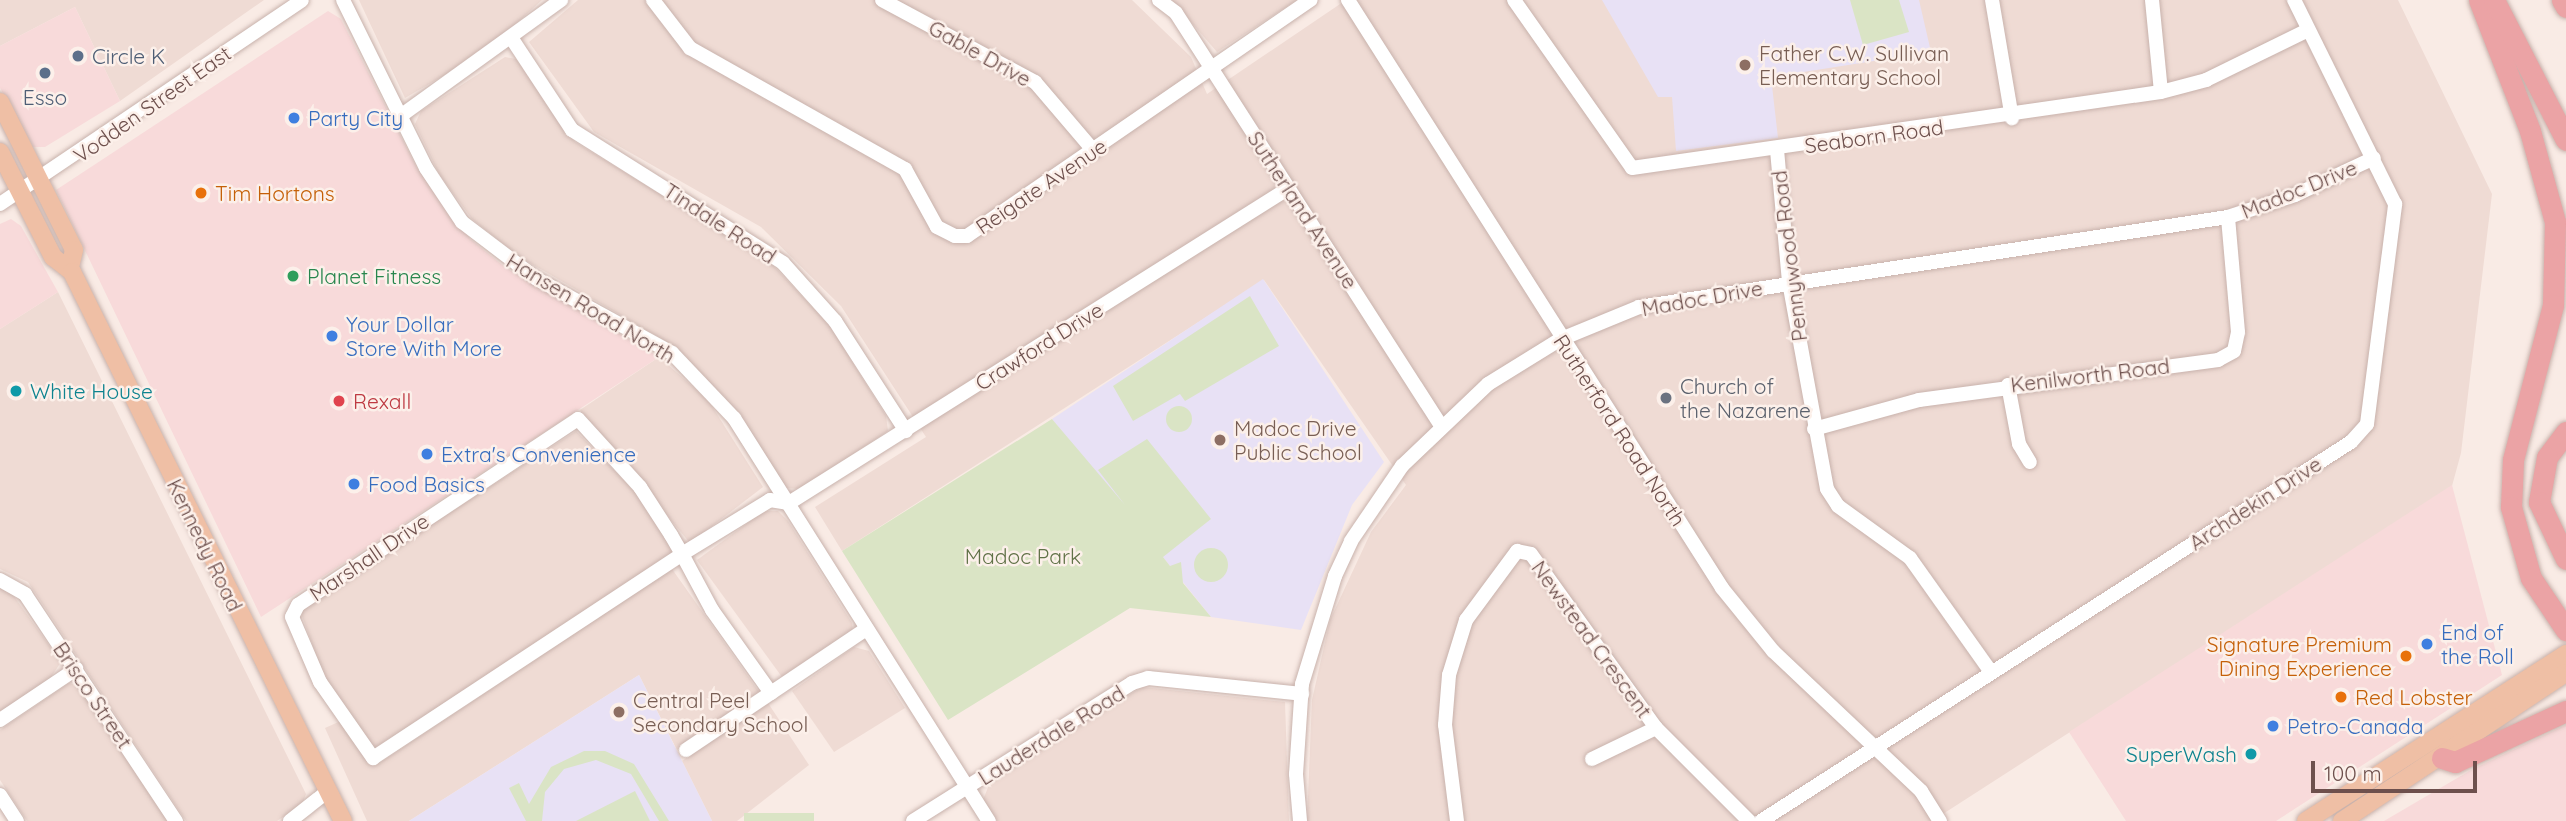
<!DOCTYPE html>
<html>
<head>
<meta charset="utf-8">
<style>
	body { margin:0 }
	#map { position:relative; width:2566px; height:821px; overflow:hidden; background:#f9ebe5; font-family:Quicksand,sans-serif }
	div>[style] { position:absolute }
	[style*='--x'] { left:calc(var(--x)*1px); top:calc(var(--y)*1px); width:calc(var(--w)*1px); rotate:calc(var(--a)*1deg) }
	.residential>* { inset:0; background:#efdbd4 }
	.commercial>* { inset:0; background:#f8dada }
	.education>* { inset:0; background:#e8e1f5 }
	.green>* { inset:0; background:#dae4c5; transform-origin:0 0 }
	.round { border-radius:50% }
	.roads { filter:drop-shadow(0 0 2px #c8b2ac) drop-shadow(0 0 2px #c8b2ac) }
	.minor>* { height:14px; margin:-7px; padding:0 7px; transform-origin:7px; border-radius:7px; background:#fff }
	.major>* { height:18px; margin:-9px; padding:0 9px; transform-origin:9px; border-radius:9px; background:#efbfa5 }
	.highway>* { height:21px; margin:-10.5px; padding:0 10.5px; transform-origin:10.5px; border-radius:10.5px; background:#eba3a5 }
	.dots>* { width:19px; height:19px; translate:-50% -50%; box-sizing:border-box; border:4px solid #fcf0ea; border-radius:50% }
	span { translate:-50% -50%; white-space:nowrap; text-align:center; line-height:1.15; -webkit-text-stroke:5px #fcf0ea; paint-order:stroke }
	.street-label { font-size:21px; color:#6e504d }
	.education-label { font-size:21px; color:#785e54 }
	.left { translate:0 -50%; text-align:left }
	.service-label { font-size:21px; color:#4e5e75 }
	.shop-label { font-size:21px; color:#366cbe }
	.food-label { font-size:21px; color:#c56008 }
	.right { translate:-100% -50%; text-align:right }
	.leisure-label { font-size:21px; color:#27864d }
	.worship-label { font-size:21px; color:#5b616d }
	.culture-label { font-size:21px; color:#0d838f }
	.health-label { font-size:21px; color:#be3a42 }
	.park-label { font-size:21px; color:#607247 }
	.scale { position:absolute; left:2311px; top:761px; width:166px; height:32px; box-sizing:border-box; border:4px solid #6e504d; border-top:0; padding-left:9px; font-size:21px; line-height:24px; white-space:nowrap; color:#6e504d; -webkit-text-stroke:5px #fcf0ea; paint-order:stroke }
</style>
</head>
<body>
<div id="map">
	<div class="residential">
		<div style="clip-path:polygon(0 0,264px 0,120px 101px,75px 7px,0 46px)"></div>
		<div style="clip-path:polygon(359px 0,542px 0,486px 51px,405px 98px)"></div>
		<div style="clip-path:polygon(578px 0,1132px 0,1191px 57px,1207px 94px,1346px 0,2398px 0,2492px 194px,2461px 453px,2452px 486px,1932px 821px,1307px 821px,1312px 700px,1330px 620px,1371px 532px,1406px 485px,1264px 280px,842px 551px,815px 507px,926px 437px,841px 306px,761px 227px,594px 132px,529px 42px)"></div>
		<div style="clip-path:polygon(1172px 0,1297px 0,1217px 52px)"></div>
		<div style="clip-path:polygon(505px 57px,516px 59px,575px 142px,768px 260px,830px 326px,886px 416px,888px 431px,800px 489px,786px 488px,739px 413px,676px 347px,518px 256px,472px 219px,439px 174px,415px 124px,421px 111px)"></div>
		<div style="clip-path:polygon(58px 292px,306px 794px,302px 804px,277px 821px,186px 821px,28px 582px,0 569px,0 329px)"></div>
		<div style="clip-path:polygon(659px 357px,708px 400px,763px 487px,690px 543px,580px 410px)"></div>
		<div style="clip-path:polygon(576px 431px,638px 495px,677px 554px,373px 749px,324px 678px,300px 610px)"></div>
		<div style="clip-path:polygon(764px 511px,778px 511px,788px 521px,852px 623px,853px 631px,782px 677px,697px 560px)"></div>
		<div style="clip-path:polygon(672px 569px,759px 692px,677px 750px,639px 675px,409px 821px,367px 821px,325px 728px,343px 720px,375px 766px)"></div>
		<div style="clip-path:polygon(0 588px,13px 595px,61px 662px,49px 680px,0 713px)"></div>
		<div style="clip-path:polygon(854px 647px,869px 651px,905px 708px,834px 752px,792px 691px)"></div>
		<div style="clip-path:polygon(69px 683px,76px 685px,169px 821px,27px 821px,0 780px,0 730px)"></div>
		<div style="clip-path:polygon(1142px 687px,1285px 702px,1289px 821px,997px 821px,983px 800px,991px 780px)"></div>
		<div style="clip-path:polygon(768px 703px,809px 765px,737px 821px,712px 821px,682px 761px)"></div>
	</div>
	<div class="commercial">
		<div style="clip-path:polygon(75px 7px,120px 101px,45px 147px,33px 147px,0 88px,0 46px)"></div>
		<div style="clip-path:polygon(328px 11px,341px 19px,417px 168px,470px 239px,506px 268px,659px 357px,261px 617px,56px 190px)"></div>
		<div style="clip-path:polygon(11px 219px,21px 226px,58px 292px,0 329px,0 224px)"></div>
		<div style="clip-path:polygon(2452px 485px,2502px 675px,2276px 821px,2126px 821px,2069px 732px)"></div>
		<div style="clip-path:polygon(2566px 725px,2566px 821px,2384px 821px,2471px 770px)"></div>
	</div>
	<div class="education">
		<div style="clip-path:polygon(1602px 0,1919px 0,1931px 52px,1771px 77px,1778px 138px,1676px 151px,1672px 97px,1658px 97px)"></div>
		<div style="clip-path:polygon(1263px 279px,1384px 462px,1352px 505px,1301px 630px,1211px 617px,1052px 419px)"></div>
		<div style="clip-path:polygon(639px 675px,712px 821px,409px 821px)"></div>
	</div>
	<div class="green">
		<div style="clip-path:polygon(1850px 0,1899px 0,1909px 32px,1863px 45px)"></div>
		<div style="clip-path:polygon(1250px 296px,1279px 346px,1185px 401px,1180px 394px,1133px 421px,1113px 386px)"></div>
		<div class="round" style="left:1166px;top:406px;width:26px;height:26px"></div>
		<div style="clip-path:polygon(1052px 419px,1125px 505px,1098px 470px,1147px 439px,1211px 519px,1163px 557px,1170px 566px,1181px 562px,1183px 583px,1211px 617px,1130px 608px,948px 720px,842px 551px)"></div>
		<div class="round" style="left:1194px;top:548px;width:34px;height:34px"></div>
		<div style="clip-path:polygon(584px 751px,605px 751px,634px 764px,669px 821px,659px 821px,631px 774px,596px 760px,564px 769px,545px 792px,542px 821px,526px 821px,509px 788px,519px 783px,529px 804px,551px 767px)"></div>
		<div style="clip-path:polygon(635px 791px,650px 821px,576px 821px)"></div>
		<div style="left:814px;top:813px;width:8px;height:70px;rotate:90deg"></div>
	</div>
	<div class="roads">
		<div class="minor">
			<div style="--x:343;--y:0;--w:187;--a:63.7"></div>
			<div style="--x:426;--y:168;--w:65;--a:56.3"></div>
			<div style="--x:462;--y:222;--w:94;--a:37.2"></div>
			<div style="--x:537;--y:279;--w:154;--a:28.7"></div>
			<div style="--x:672;--y:353;--w:90;--a:46.4"></div>
			<div style="--x:734;--y:418;--w:477;--a:57.7"></div>
			<div style="--x:653;--y:0;--w:61;--a:52.4"></div>
			<div style="--x:690;--y:48;--w:247;--a:29.4"></div>
			<div style="--x:905;--y:169;--w:66;--a:61.1"></div>
			<div style="--x:937;--y:227;--w:20;--a:27"></div>
			<div style="--x:955;--y:236;--w:12;--a:0"></div>
			<div style="--x:967;--y:236;--w:417;--a:-34.5"></div>
			<div style="--x:882;--y:0;--w:174;--a:28.2"></div>
			<div style="--x:1035;--y:82;--w:91;--a:49.5"></div>
			<div style="--x:1159;--y:0;--w:21;--a:37"></div>
			<div style="--x:1176;--y:13;--w:490;--a:57.3"></div>
			<div style="--x:1348;--y:0;--w:697;--a:57.54"></div>
			<div style="--x:1722;--y:588;--w:81;--a:51"></div>
			<div style="--x:1773;--y:651;--w:204;--a:43.4"></div>
			<div style="--x:1921;--y:791;--w:36;--a:58"></div>
			<div style="--x:1514;--y:0;--w:205;--a:54.9"></div>
			<div style="--x:1632;--y:168;--w:534;--a:-8.18"></div>
			<div style="--x:2161;--y:92;--w:47;--a:-14.9"></div>
			<div style="--x:2206;--y:80;--w:114;--a:-26.1"></div>
			<div style="--x:1992;--y:0;--w:120;--a:80.4"></div>
			<div style="--x:2152;--y:0;--w:92;--a:84.4"></div>
			<div style="--x:512;--y:39;--w:109;--a:56.6"></div>
			<div style="--x:572;--y:130;--w:249;--a:32.2"></div>
			<div style="--x:783;--y:263;--w:78;--a:48.1"></div>
			<div style="--x:835;--y:321;--w:131;--a:57.2"></div>
			<div style="--x:399;--y:117;--w:200;--a:-35.8"></div>
			<div style="--x:1777;--y:150;--w:133;--a:84.8"></div>
			<div style="--x:1789;--y:282;--w:210;--a:79.6"></div>
			<div style="--x:1827;--y:489;--w:20;--a:57"></div>
			<div style="--x:1838;--y:506;--w:89;--a:35.8"></div>
			<div style="--x:1910;--y:558;--w:140;--a:54.6"></div>
			<div style="--x:0;--y:204;--w:364;--a:-34"></div>
			<div style="--x:2008;--y:385;--w:60;--a:79.4"></div>
			<div style="--x:2019;--y:444;--w:21;--a:59"></div>
			<div style="--x:1814;--y:429;--w:109;--a:-15.4"></div>
			<div style="--x:1919;--y:400;--w:302;--a:-7.6"></div>
			<div style="--x:2218;--y:360;--w:18;--a:-29"></div>
			<div style="--x:2234;--y:351;--w:19;--a:-78"></div>
			<div style="--x:2238;--y:332;--w:115;--a:-95"></div>
			<div style="--x:789;--y:503;--w:591;--a:-32.21"></div>
			<div style="--x:0;--y:580;--w:29;--a:29"></div>
			<div style="--x:25;--y:594;--w:273;--a:56.4"></div>
			<div style="--x:771;--y:693;--w:102;--a:-125.4"></div>
			<div style="--x:712;--y:610;--w:64;--a:-118.2"></div>
			<div style="--x:682;--y:554;--w:22;--a:-120"></div>
			<div style="--x:671;--y:535;--w:57;--a:-122.9"></div>
			<div style="--x:640;--y:487;--w:92;--a:-132.4"></div>
			<div style="--x:578;--y:419;--w:336;--a:146.4"></div>
			<div style="--x:298;--y:605;--w:13;--a:117"></div>
			<div style="--x:292;--y:617;--w:71;--a:66.7"></div>
			<div style="--x:320;--y:682;--w:93;--a:55.1"></div>
			<div style="--x:373;--y:758;--w:370;--a:-33.4"></div>
			<div style="--x:682;--y:554;--w:103;--a:-31.5"></div>
			<div style="--x:770;--y:500;--w:19;--a:9"></div>
			<div style="--x:0;--y:720;--w:92;--a:-33.9"></div>
			<div style="--x:686;--y:750;--w:217;--a:-33.9"></div>
			<div style="--x:1592;--y:759;--w:71;--a:-25.8"></div>
			<div style="--x:0;--y:795;--w:31;--a:57"></div>
			<div style="--x:290;--y:821;--w:48;--a:-38.3"></div>
			<div style="--x:913;--y:821;--w:259;--a:-32.2"></div>
			<div style="--x:1132;--y:683;--w:17;--a:-17"></div>
			<div style="--x:1148;--y:678;--w:155;--a:5.9"></div>
			<div style="--x:1300;--y:821;--w:47;--a:-94.9"></div>
			<div style="--x:1296;--y:774;--w:90;--a:-86.2"></div>
			<div style="--x:1302;--y:684;--w:113;--a:-73"></div>
			<div style="--x:1335;--y:576;--w:38;--a:-65"></div>
			<div style="--x:1351;--y:541;--w:91;--a:-55.8"></div>
			<div style="--x:1402;--y:466;--w:119;--a:-43.6"></div>
			<div style="--x:1488;--y:384;--w:86;--a:-31.7"></div>
			<div style="--x:1561;--y:339;--w:84;--a:-22.3"></div>
			<div style="--x:1639;--y:307;--w:596;--a:-8.69"></div>
			<div style="--x:2228;--y:217;--w:71;--a:-18.2"></div>
			<div style="--x:2295;--y:195;--w:87;--a:-25.1"></div>
			<div style="--x:1457;--y:821;--w:97;--a:-97.1"></div>
			<div style="--x:1445;--y:725;--w:50;--a:-85.4"></div>
			<div style="--x:1449;--y:675;--w:58;--a:-72.8"></div>
			<div style="--x:1466;--y:620;--w:86;--a:-53.5"></div>
			<div style="--x:1517;--y:551;--w:14;--a:12"></div>
			<div style="--x:1531;--y:554;--w:214;--a:54.3"></div>
			<div style="--x:1656;--y:728;--w:132;--a:45"></div>
			<div style="--x:1761;--y:821;--w:701;--a:-32.72"></div>
			<div style="--x:2351;--y:442;--w:24;--a:-48"></div>
			<div style="--x:2367;--y:424;--w:222;--a:-82.7"></div>
			<div style="--x:2395;--y:204;--w:228;--a:-116.3"></div>
		</div>
		<div class="major">
			<div style="--x:0;--y:102;--w:165;--a:63.4"></div>
			<div style="--x:74;--y:250;--w:18;--a:103"></div>
			<div style="--x:0;--y:152;--w:118;--a:63.2"></div>
			<div style="--x:53;--y:257;--w:24;--a:38"></div>
			<div style="--x:72;--y:272;--w:612;--a:63.73"></div>
			<div style="--x:2306;--y:821;--w:309;--a:-32.7"></div>
			<div style="--x:2342;--y:821;--w:268;--a:-33.5"></div>
		</div>
		<div class="highway">
			<div style="--x:2479;--y:0;--w:141;--a:68.7"></div>
			<div style="--x:2530;--y:131;--w:94;--a:74.6"></div>
			<div style="--x:2555;--y:222;--w:83;--a:91.4"></div>
			<div style="--x:2553;--y:305;--w:160;--a:104.5"></div>
			<div style="--x:2513;--y:460;--w:47;--a:92.4"></div>
			<div style="--x:2511;--y:507;--w:74;--a:74.3"></div>
			<div style="--x:2531;--y:578;--w:63;--a:56.1"></div>
			<div style="--x:2494;--y:0;--w:157;--a:62.8"></div>
			<div style="--x:2562;--y:0;--w:8;--a:60"></div>
			<div style="--x:2566;--y:432;--w:31;--a:127"></div>
			<div style="--x:2547;--y:457;--w:46;--a:100.1"></div>
			<div style="--x:2539;--y:502;--w:63;--a:64.7"></div>
			<div style="--x:2442;--y:758;--w:14;--a:17"></div>
			<div style="--x:2455;--y:762;--w:122;--a:-24.7"></div>
		</div>
	</div>
	<div class="dots">
		<div style="left:78px;top:56px;background:#5c6f8a"></div>
		<div style="left:1745px;top:65px;background:#8d6e63"></div>
		<div style="left:45px;top:73px;background:#5c6f8a"></div>
		<div style="left:294px;top:118px;background:#3f7fe0"></div>
		<div style="left:201px;top:193px;background:#e8710a"></div>
		<div style="left:293px;top:276px;background:#2e9e5b"></div>
		<div style="left:332px;top:336px;background:#3f7fe0"></div>
		<div style="left:16px;top:391px;background:#0f9aa8"></div>
		<div style="left:1666px;top:398px;background:#6b7280"></div>
		<div style="left:339px;top:401px;background:#e0444e"></div>
		<div style="left:1220px;top:440px;background:#8d6e63"></div>
		<div style="left:427px;top:454px;background:#3f7fe0"></div>
		<div style="left:354px;top:484px;background:#3f7fe0"></div>
		<div style="left:2427px;top:644px;background:#3f7fe0"></div>
		<div style="left:2406px;top:656px;background:#e8710a"></div>
		<div style="left:2341px;top:697px;background:#e8710a"></div>
		<div style="left:619px;top:712px;background:#8d6e63"></div>
		<div style="left:2273px;top:726px;background:#3f7fe0"></div>
		<div style="left:2251px;top:754px;background:#0f9aa8"></div>
	</div>
	<div class="street-label">
		<span style="left:980px;top:53px;rotate:29deg">Gable Drive</span>
		<span style="left:152px;top:104px;rotate:-35deg">Vodden Street East</span>
		<span style="left:1874px;top:136px;rotate:-8deg">Seaborn Road</span>
		<span style="left:1041px;top:186px;rotate:-34deg">Reigate Avenue</span>
		<span style="left:2299px;top:189px;rotate:-22deg">Madoc Drive</span>
		<span style="left:1303px;top:210px;rotate:57deg">Sutherland Avenue</span>
		<span style="left:720px;top:223px;rotate:33deg">Tindale Road</span>
		<span style="left:1789px;top:256px;rotate:-97deg">Pennywood Road</span>
		<span style="left:1702px;top:298px;rotate:-10deg">Madoc Drive</span>
		<span style="left:591px;top:308px;rotate:31deg">Hansen Road North</span>
		<span style="left:1039px;top:346px;rotate:-32deg">Crawford Drive</span>
		<span style="left:2090px;top:375px;rotate:-7deg">Kenilworth Road</span>
		<span style="left:1620px;top:430px;rotate:57deg">Rutherford Road North</span>
		<span style="left:2255px;top:503px;rotate:-33deg">Archdekin Drive</span>
		<span style="left:205px;top:545px;rotate:64deg">Kennedy Road</span>
		<span style="left:369px;top:557px;rotate:-34deg">Marshall Drive</span>
		<span style="left:1592px;top:639px;rotate:54deg">Newstead Crescent</span>
		<span style="left:93px;top:695px;rotate:56deg">Brisco Street</span>
		<span style="left:1051px;top:735px;rotate:-32deg">Lauderdale Road</span>
	</div>
	<div class="education-label">
		<span class="left" style="left:1759px;top:65px">Father C.W. Sullivan<br>Elementary School</span>
		<span class="left" style="left:1234px;top:440px">Madoc Drive<br>Public School</span>
		<span class="left" style="left:633px;top:712px">Central Peel<br>Secondary School</span>
	</div>
	<div class="service-label">
		<span class="left" style="left:92px;top:56px">Circle K</span>
		<span style="left:45px;top:97px">Esso</span>
	</div>
	<div class="shop-label">
		<span class="left" style="left:308px;top:118px">Party City</span>
		<span class="left" style="left:346px;top:336px">Your Dollar<br>Store With More</span>
		<span class="left" style="left:441px;top:454px">Extra's Convenience</span>
		<span class="left" style="left:368px;top:484px">Food Basics</span>
		<span class="left" style="left:2441px;top:644px">End of<br>the Roll</span>
		<span class="left" style="left:2287px;top:726px">Petro-Canada</span>
	</div>
	<div class="food-label">
		<span class="left" style="left:215px;top:193px">Tim Hortons</span>
		<span class="right" style="left:2392px;top:656px">Signature Premium<br>Dining Experience</span>
		<span class="left" style="left:2355px;top:697px">Red Lobster</span>
	</div>
	<div class="leisure-label">
		<span class="left" style="left:307px;top:276px">Planet Fitness</span>
	</div>
	<div class="worship-label">
		<span class="left" style="left:1680px;top:398px">Church of<br>the Nazarene</span>
	</div>
	<div class="culture-label">
		<span class="left" style="left:30px;top:391px">White House</span>
		<span class="right" style="left:2237px;top:754px">SuperWash</span>
	</div>
	<div class="health-label">
		<span class="left" style="left:353px;top:401px">Rexall</span>
	</div>
	<div class="park-label">
		<span style="left:1023px;top:556px">Madoc Park</span>
	</div>
	<div class="scale">100 m</div>
</div>
</body>
</html>
